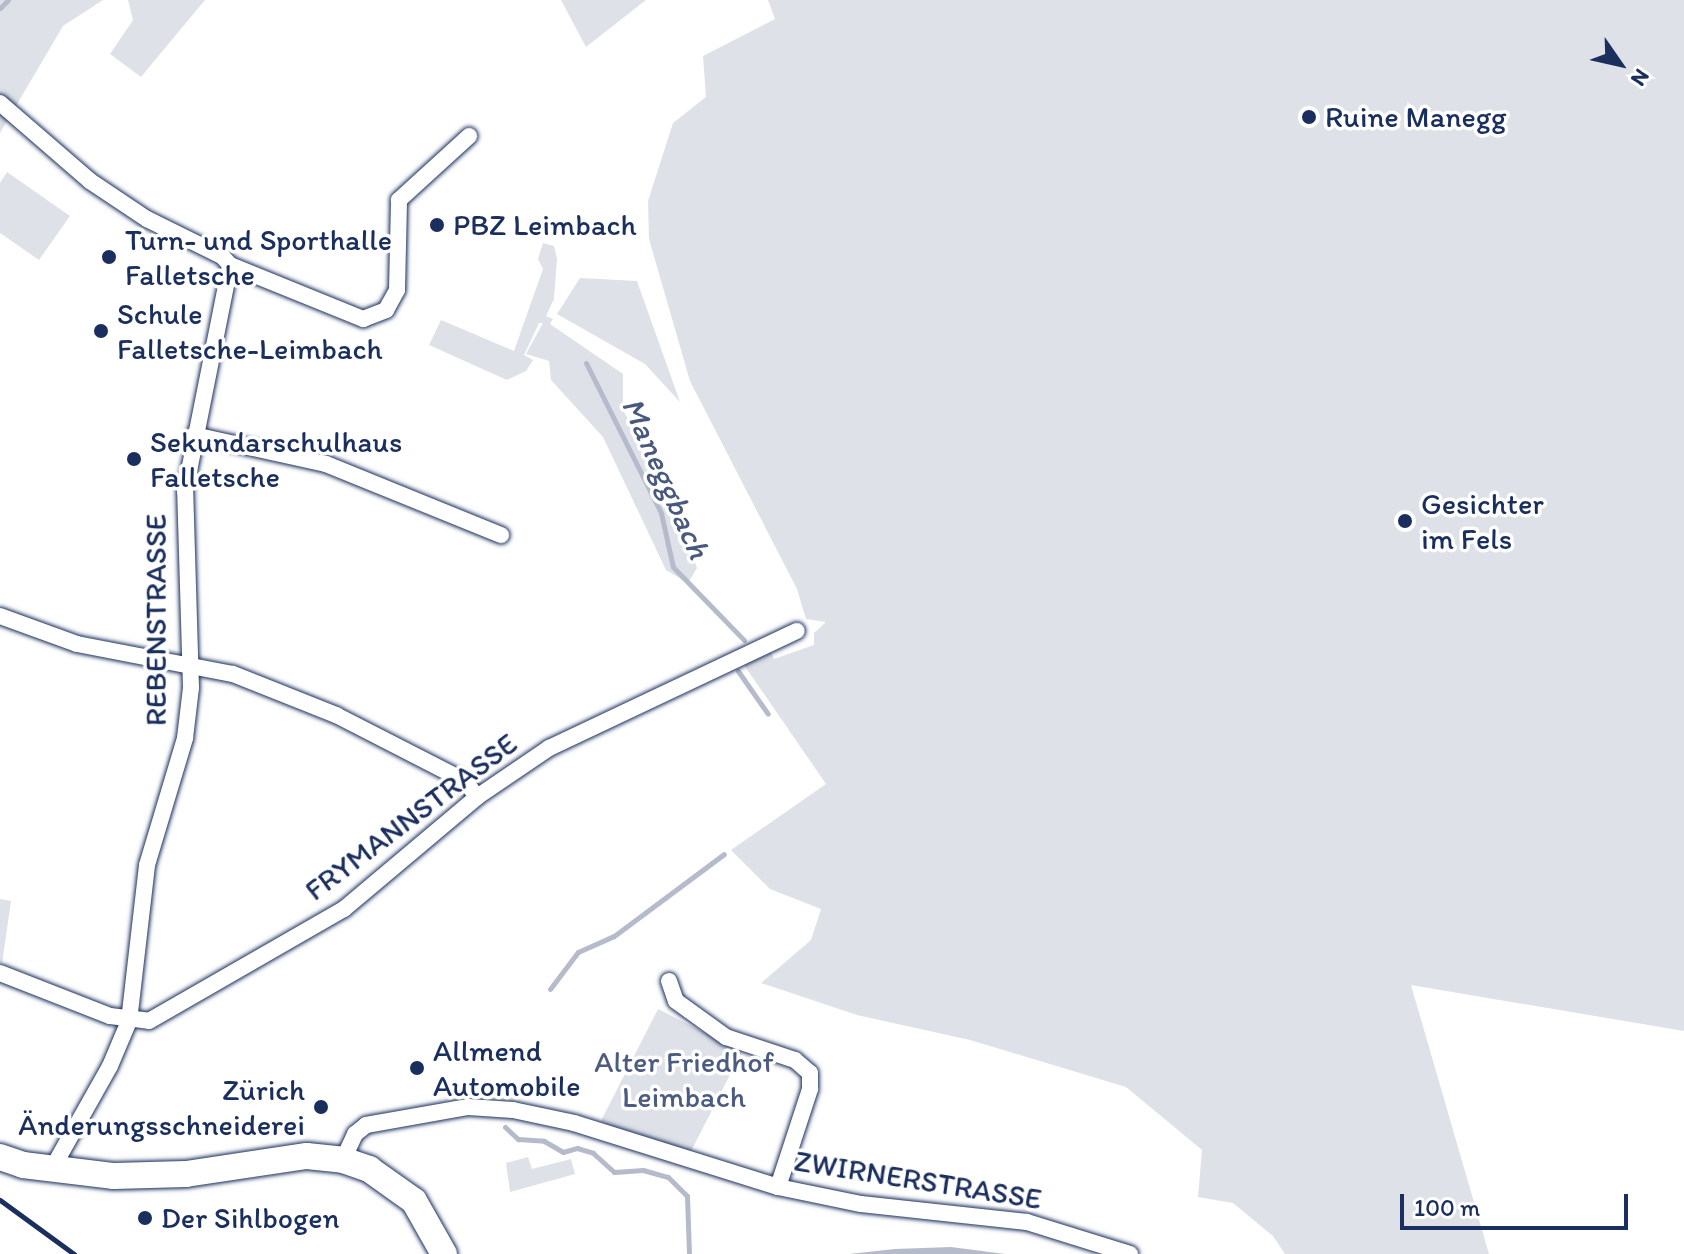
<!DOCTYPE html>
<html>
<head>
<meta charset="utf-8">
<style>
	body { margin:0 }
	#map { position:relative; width:1684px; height:1254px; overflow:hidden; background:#fff; font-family:Itim,sans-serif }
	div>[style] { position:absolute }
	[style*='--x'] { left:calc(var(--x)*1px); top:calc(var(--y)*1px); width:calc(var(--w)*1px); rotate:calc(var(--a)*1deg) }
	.green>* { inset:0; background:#dee1e7; transform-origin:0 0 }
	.water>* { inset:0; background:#b5bbca }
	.stream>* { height:5px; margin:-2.5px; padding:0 2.5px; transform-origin:2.5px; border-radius:2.5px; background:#b5bbca }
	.roads { filter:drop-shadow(0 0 2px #1b2f5e) drop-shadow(0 0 2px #1b2f5e) }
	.street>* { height:16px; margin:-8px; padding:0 8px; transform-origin:8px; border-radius:8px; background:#fff }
	.primary>* { height:26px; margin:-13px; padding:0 13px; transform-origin:13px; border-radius:13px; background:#fff }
	.rail>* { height:5px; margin:-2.5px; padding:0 2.5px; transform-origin:2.5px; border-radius:2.5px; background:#1b2f5e }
	.dots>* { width:22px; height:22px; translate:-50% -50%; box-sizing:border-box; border:4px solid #fff; border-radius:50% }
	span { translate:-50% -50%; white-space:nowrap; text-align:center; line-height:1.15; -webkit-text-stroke:7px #fff; paint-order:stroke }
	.poi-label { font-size:30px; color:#1b2f5e }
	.left { translate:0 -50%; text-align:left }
	.right { translate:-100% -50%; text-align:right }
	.street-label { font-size:30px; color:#1b2f5e }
	.park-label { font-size:30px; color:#4c5c80 }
	.water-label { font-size:32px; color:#49597e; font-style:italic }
	.north { position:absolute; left:1580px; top:24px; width:80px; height:80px; -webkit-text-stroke:6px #fff; paint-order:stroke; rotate:124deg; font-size:22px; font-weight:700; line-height:32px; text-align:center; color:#1b2f5e }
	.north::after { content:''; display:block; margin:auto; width:28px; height:36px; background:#1b2f5e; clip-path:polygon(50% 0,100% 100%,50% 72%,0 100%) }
	.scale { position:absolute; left:1400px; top:1194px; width:228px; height:36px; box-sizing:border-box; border:4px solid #1b2f5e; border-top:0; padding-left:10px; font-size:24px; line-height:28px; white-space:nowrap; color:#1b2f5e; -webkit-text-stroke:6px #fff; paint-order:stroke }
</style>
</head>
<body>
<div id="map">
	<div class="green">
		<div style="clip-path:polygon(0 0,103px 0,63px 26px,0 133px)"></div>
		<div style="clip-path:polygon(128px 0,205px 0,141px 77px,110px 54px,133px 20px)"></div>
		<div style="clip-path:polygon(561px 0,646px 0,586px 47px)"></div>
		<div style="clip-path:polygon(768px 0,1684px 0,1684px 1031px,1411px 985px,1489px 1254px,1285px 1254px,1273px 1236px,1233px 1203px,1198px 1197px,1202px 1150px,1126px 1087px,970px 1040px,857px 1015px,761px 983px,811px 940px,821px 909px,770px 889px,731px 850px,826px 784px,742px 662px,769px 648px,774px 659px,814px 645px,814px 633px,826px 622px,806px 619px,797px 589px,690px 381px,649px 239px,648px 201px,673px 123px,706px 97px,703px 56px,775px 19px)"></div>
		<div style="clip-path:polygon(7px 172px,70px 216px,39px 260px,0 233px,0 183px)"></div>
		<div style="clip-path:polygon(543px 243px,554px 246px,557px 259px,554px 299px,546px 316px,553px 319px,550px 324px,623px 374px,623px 410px,669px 495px,697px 568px,688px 583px,666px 570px,603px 437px,551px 380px,549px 361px,526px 354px,543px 323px,539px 323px,524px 355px,533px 360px,526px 371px,507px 380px,429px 345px,441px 320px,514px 351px,543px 269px,538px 259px)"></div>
		<div style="clip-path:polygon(580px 278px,637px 281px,680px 402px,645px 364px,557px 314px)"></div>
		<div style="clip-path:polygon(0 899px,11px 901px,2px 964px,0 962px)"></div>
		<div style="left:658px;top:1009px;width:94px;height:126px;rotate:27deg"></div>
		<div style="clip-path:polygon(528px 1157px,532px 1169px,571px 1159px,575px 1174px,510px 1192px,506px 1163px)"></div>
	</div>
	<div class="water">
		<div style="clip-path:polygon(951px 1247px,1005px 1254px,849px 1254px,895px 1249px)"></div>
	</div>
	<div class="stream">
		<div style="--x:0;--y:8;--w:11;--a:-45"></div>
		<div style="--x:586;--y:363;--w:168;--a:63.4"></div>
		<div style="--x:661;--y:513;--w:55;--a:77.5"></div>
		<div style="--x:673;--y:567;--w:102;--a:45.8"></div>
		<div style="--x:738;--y:671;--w:52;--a:55.1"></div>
		<div style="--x:550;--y:989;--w:46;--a:-52.9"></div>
		<div style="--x:578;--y:952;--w:39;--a:-24"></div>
		<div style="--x:614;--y:936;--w:137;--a:-36.7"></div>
		<div style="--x:505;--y:1127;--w:18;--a:43"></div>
		<div style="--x:518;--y:1139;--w:26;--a:4"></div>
		<div style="--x:544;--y:1141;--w:22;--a:30"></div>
		<div style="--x:563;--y:1152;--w:15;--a:-16"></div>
		<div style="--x:577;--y:1148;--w:17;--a:17"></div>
		<div style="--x:593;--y:1153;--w:28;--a:42"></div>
		<div style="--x:614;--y:1172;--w:29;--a:-4"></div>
		<div style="--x:643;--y:1170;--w:26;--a:16"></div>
		<div style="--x:668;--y:1177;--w:27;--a:45"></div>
		<div style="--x:687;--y:1196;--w:58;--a:88"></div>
	</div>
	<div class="roads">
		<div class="street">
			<div style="--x:0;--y:103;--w:119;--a:40.9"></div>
			<div style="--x:90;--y:181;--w:69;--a:33.7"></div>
			<div style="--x:147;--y:219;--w:84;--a:26.3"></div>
			<div style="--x:222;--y:256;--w:12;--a:48"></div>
			<div style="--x:230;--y:265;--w:144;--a:22.1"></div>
			<div style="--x:363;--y:319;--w:25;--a:-21"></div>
			<div style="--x:386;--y:310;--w:23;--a:-61"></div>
			<div style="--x:397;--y:290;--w:90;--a:-88.7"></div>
			<div style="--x:399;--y:200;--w:95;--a:-42.4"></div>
			<div style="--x:194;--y:435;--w:135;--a:12.4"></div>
			<div style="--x:326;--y:464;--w:189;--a:22.1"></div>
			<div style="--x:0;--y:616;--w:82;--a:20"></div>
			<div style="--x:77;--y:644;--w:159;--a:10.9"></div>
			<div style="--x:233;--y:674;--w:111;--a:21.7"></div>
			<div style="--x:336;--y:715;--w:145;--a:27.1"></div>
			<div style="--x:465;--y:781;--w:20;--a:53"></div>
			<div style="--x:0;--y:973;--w:118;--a:21.4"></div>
			<div style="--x:110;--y:1016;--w:39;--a:7"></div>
			<div style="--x:149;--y:1021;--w:225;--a:-29.9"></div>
			<div style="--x:344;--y:909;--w:174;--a:-40.1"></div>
			<div style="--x:477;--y:797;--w:87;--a:-34.2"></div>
			<div style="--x:549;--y:748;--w:274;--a:-25.3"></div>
			<div style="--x:669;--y:981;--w:21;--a:71"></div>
			<div style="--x:676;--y:1001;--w:62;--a:35.8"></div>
			<div style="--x:726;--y:1037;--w:73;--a:18.4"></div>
			<div style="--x:795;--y:1060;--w:20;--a:41"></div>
			<div style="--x:810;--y:1073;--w:16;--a:90"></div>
			<div style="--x:810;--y:1089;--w:103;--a:108.1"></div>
			<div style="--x:343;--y:1160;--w:29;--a:-65"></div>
			<div style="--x:355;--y:1134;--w:14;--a:-39"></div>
			<div style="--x:366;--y:1125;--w:104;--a:-10"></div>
			<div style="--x:468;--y:1107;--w:45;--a:3.8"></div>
			<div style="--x:513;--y:1110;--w:62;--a:12"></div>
			<div style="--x:574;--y:1123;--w:214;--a:17.4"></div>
			<div style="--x:778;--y:1187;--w:85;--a:11.6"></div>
			<div style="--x:861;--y:1204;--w:167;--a:6.2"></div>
			<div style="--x:1027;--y:1222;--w:108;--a:17.3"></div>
			<div style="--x:52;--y:1169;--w:118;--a:-60.6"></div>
			<div style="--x:110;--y:1066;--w:49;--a:-67.1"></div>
			<div style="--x:129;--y:1021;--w:157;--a:-83.4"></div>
			<div style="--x:147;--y:865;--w:133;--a:-73.3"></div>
			<div style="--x:185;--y:738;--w:50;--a:-83.2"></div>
			<div style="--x:191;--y:688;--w:197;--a:-91.7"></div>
			<div style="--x:185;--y:491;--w:230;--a:-78.7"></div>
		</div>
		<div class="primary">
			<div style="--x:0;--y:1157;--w:24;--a:19"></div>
			<div style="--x:23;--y:1165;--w:92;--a:6.9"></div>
			<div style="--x:114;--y:1176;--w:72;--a:-1.6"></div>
			<div style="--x:186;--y:1174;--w:122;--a:-8.5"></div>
			<div style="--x:307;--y:1156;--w:36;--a:6"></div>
			<div style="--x:343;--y:1160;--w:28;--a:19"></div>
			<div style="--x:369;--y:1169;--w:55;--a:35.4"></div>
			<div style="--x:414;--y:1201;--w:61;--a:60.5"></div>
		</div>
	</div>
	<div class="rail">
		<div style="--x:0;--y:1200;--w:92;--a:36.1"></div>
	</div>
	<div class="dots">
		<div style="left:1309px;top:117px;background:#1b2f5e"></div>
		<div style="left:437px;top:225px;background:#1b2f5e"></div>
		<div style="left:109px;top:257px;background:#1b2f5e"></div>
		<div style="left:101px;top:331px;background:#1b2f5e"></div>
		<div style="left:134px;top:459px;background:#1b2f5e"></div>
		<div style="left:1405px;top:521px;background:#1b2f5e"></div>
		<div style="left:417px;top:1068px;background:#1b2f5e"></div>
		<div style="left:321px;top:1107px;background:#1b2f5e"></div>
		<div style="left:145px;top:1218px;background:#1b2f5e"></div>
	</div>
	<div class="poi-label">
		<span class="left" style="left:1325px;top:117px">Ruine Manegg</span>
		<span class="left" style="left:453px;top:225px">PBZ Leimbach</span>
		<span class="left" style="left:125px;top:257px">Turn- und Sporthalle<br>Falletsche</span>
		<span class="left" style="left:117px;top:331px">Schule<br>Falletsche-Leimbach</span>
		<span class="left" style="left:150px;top:459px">Sekundarschulhaus<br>Falletsche</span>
		<span class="left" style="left:1421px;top:521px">Gesichter<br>im Fels</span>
		<span class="left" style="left:433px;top:1068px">Allmend<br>Automobile</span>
		<span class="right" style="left:305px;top:1107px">Zürich<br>Änderungsschneiderei</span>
		<span class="left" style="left:161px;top:1218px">Der Sihlbogen</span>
	</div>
	<div class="street-label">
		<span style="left:156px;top:620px;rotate:-90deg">REBENSTRASSE</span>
		<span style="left:411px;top:817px;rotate:-37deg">FRYMANNSTRASSE</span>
		<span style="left:918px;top:1180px;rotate:9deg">ZWIRNERSTRASSE</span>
	</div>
	<div class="park-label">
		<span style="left:684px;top:1079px">Alter Friedhof<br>Leimbach</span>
	</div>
	<div class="water-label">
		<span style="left:666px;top:478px;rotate:66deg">Maneggbach</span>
	</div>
	<div class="north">N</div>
	<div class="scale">100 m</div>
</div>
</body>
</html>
